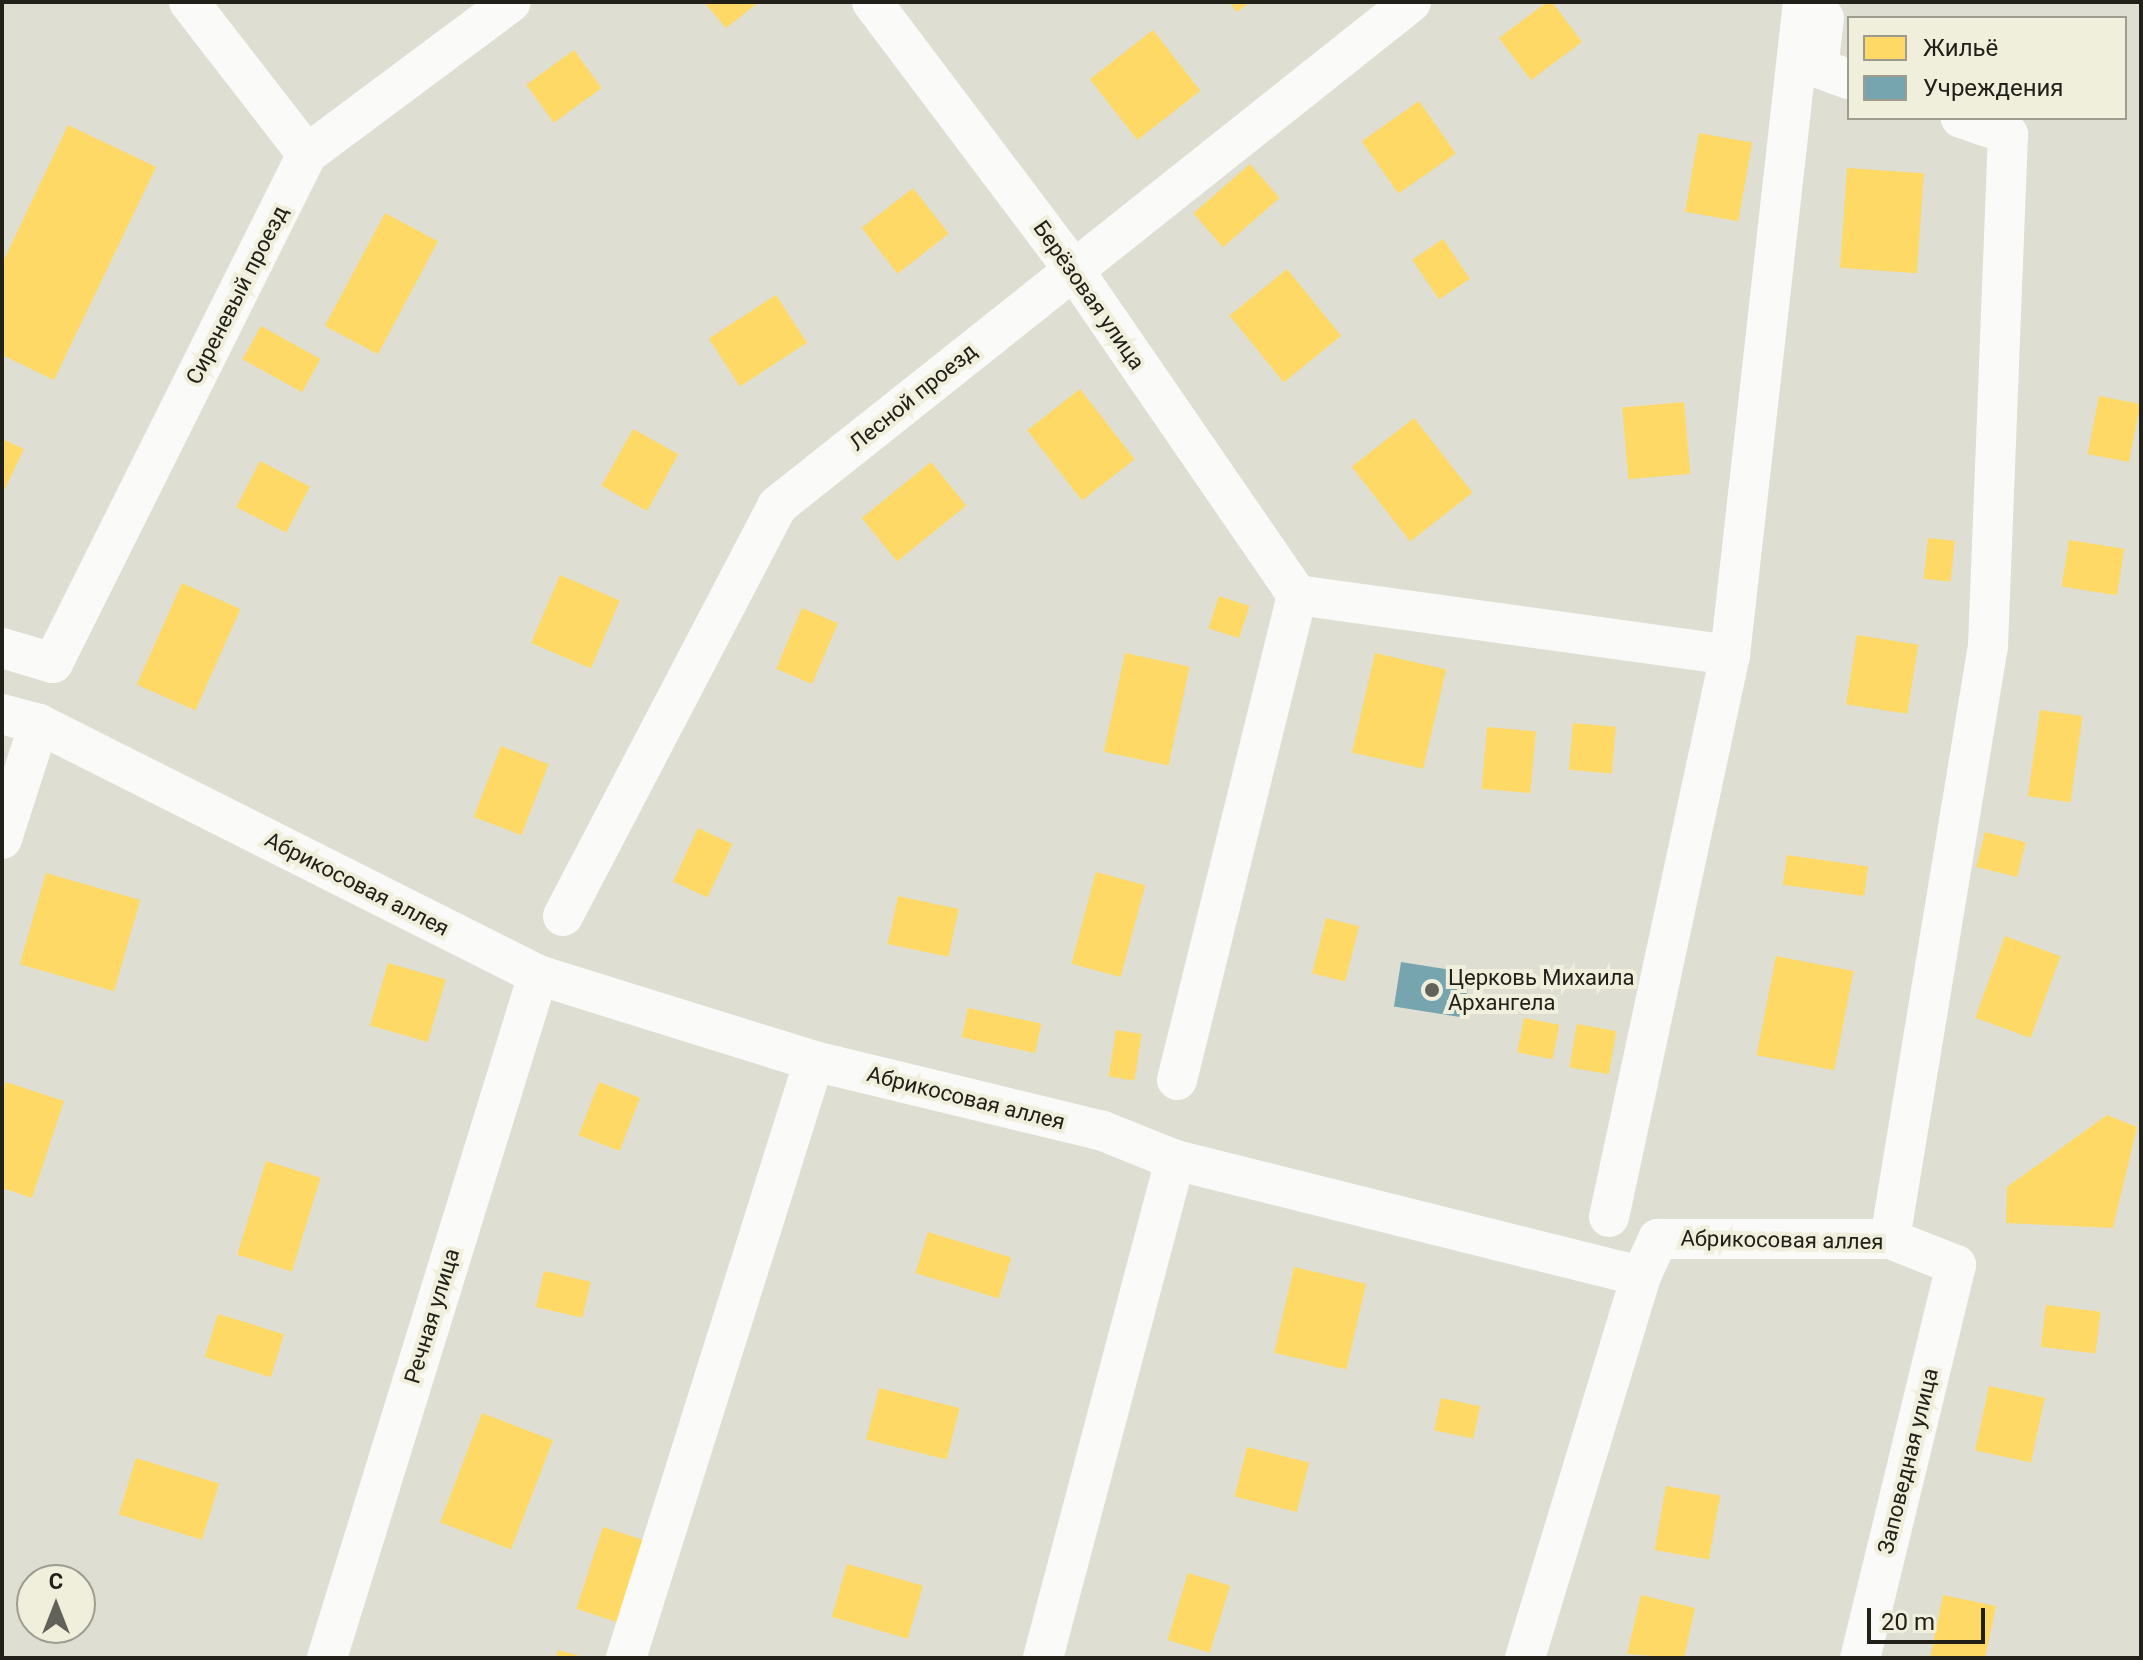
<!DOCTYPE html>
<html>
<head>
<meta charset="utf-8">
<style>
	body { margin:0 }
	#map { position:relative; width:2143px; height:1660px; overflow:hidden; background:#deded3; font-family:Roboto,sans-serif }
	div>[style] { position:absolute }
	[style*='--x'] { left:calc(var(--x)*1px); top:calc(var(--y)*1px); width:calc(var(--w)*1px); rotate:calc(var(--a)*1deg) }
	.homes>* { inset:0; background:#ffd966; transform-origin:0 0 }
	.public>* { inset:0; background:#76a5af; transform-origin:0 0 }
	.minor>* { height:40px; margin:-20px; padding:0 20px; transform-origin:20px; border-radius:20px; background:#fafaf8 }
	.dots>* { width:22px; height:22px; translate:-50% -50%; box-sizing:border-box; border:4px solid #f0efdc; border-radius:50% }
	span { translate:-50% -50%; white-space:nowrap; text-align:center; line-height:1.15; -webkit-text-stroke:8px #f0efdc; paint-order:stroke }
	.street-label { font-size:22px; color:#212019 }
	.poi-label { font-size:22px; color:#212019 }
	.left { translate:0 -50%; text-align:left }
	.frame { position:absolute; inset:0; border:4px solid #212019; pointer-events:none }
	.legend { position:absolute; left:1847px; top:16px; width:280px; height:104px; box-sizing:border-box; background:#f0efdc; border:2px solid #9d9c8e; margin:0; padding:10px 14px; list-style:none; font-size:24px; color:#212019 }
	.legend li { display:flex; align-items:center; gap:16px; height:40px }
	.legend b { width:40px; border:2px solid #9d9c8e }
	.north { position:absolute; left:16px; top:1564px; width:80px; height:80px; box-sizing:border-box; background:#f0efdc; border:2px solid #9d9c8e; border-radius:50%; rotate:0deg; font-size:22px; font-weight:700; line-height:32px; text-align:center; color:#212019 }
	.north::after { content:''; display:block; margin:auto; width:28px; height:36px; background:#63625a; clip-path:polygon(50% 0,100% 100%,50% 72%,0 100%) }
	.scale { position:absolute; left:1867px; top:1608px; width:118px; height:36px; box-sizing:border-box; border:4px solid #212019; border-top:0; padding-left:10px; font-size:24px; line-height:28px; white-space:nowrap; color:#212019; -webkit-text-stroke:6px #f0efdc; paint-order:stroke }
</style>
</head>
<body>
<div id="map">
	<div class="homes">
		<div style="clip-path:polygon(704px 2px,759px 2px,726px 28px)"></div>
		<div style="clip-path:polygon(1229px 2px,1250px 2px,1237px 12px)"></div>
		<div style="clip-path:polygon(1547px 2px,1552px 2px,1582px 42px,1531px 80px,1499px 38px)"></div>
		<div style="left:1153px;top:30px;width:77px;height:80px;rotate:52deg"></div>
		<div style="left:574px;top:50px;width:47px;height:59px;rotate:54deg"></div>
		<div style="left:1419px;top:101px;width:64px;height:70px;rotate:55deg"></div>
		<div style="clip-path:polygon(68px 125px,156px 167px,54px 380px,2px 355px,2px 264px)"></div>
		<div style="left:1699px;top:133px;width:54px;height:80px;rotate:10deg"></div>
		<div style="left:1250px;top:164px;width:45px;height:75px;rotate:49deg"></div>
		<div style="left:1847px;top:168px;width:77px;height:100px;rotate:4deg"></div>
		<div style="left:913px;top:188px;width:58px;height:65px;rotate:52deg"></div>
		<div style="left:385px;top:213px;width:60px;height:128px;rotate:28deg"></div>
		<div style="left:1443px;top:239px;width:48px;height:37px;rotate:56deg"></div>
		<div style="left:1287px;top:269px;width:86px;height:74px;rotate:51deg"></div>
		<div style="left:776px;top:295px;width:57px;height:80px;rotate:57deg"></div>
		<div style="left:261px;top:326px;width:68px;height:38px;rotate:29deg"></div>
		<div style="left:1080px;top:389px;width:89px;height:67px;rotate:52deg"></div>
		<div style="left:2099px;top:396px;width:42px;height:59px;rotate:11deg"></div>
		<div style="left:1684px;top:402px;width:72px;height:62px;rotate:85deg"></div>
		<div style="left:1414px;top:418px;width:95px;height:79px;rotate:52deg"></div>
		<div style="left:633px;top:429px;width:52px;height:65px;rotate:29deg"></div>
		<div style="clip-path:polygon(2px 439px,24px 449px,2px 495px)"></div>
		<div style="left:260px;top:461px;width:56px;height:52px;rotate:27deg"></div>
		<div style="left:931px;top:462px;width:56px;height:89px;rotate:51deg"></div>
		<div style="left:1928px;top:538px;width:27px;height:41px;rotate:6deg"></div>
		<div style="left:2069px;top:540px;width:56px;height:47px;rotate:9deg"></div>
		<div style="left:560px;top:575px;width:65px;height:74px;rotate:23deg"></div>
		<div style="left:182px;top:583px;width:64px;height:111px;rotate:24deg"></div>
		<div style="left:1219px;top:596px;width:32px;height:34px;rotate:18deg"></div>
		<div style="left:802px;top:608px;width:39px;height:66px;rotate:23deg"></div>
		<div style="left:1857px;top:635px;width:62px;height:70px;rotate:9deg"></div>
		<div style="left:1125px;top:653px;width:66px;height:101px;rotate:12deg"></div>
		<div style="left:1375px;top:653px;width:73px;height:102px;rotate:13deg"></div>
		<div style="left:2040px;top:710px;width:43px;height:87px;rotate:8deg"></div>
		<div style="left:1573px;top:723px;width:43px;height:47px;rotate:5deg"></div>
		<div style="left:1487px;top:727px;width:49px;height:62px;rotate:5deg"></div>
		<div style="left:501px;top:746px;width:51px;height:76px;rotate:21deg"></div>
		<div style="left:698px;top:828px;width:38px;height:59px;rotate:25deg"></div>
		<div style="left:1985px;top:832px;width:42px;height:36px;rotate:14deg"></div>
		<div style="left:1787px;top:855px;width:82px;height:30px;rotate:8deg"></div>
		<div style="left:1096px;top:872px;width:51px;height:95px;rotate:15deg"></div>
		<div style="left:46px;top:873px;width:98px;height:95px;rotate:16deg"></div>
		<div style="left:898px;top:896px;width:62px;height:49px;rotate:12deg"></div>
		<div style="left:1326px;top:918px;width:34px;height:57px;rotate:14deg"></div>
		<div style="left:2005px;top:936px;width:59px;height:87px;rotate:20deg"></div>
		<div style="left:1776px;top:956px;width:79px;height:101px;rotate:11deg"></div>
		<div style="left:388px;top:963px;width:60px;height:65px;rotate:16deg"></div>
		<div style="left:968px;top:1008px;width:75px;height:30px;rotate:12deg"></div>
		<div style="left:1524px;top:1018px;width:36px;height:35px;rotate:11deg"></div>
		<div style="left:1577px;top:1024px;width:40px;height:44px;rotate:10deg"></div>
		<div style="left:1116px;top:1030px;width:26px;height:47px;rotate:9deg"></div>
		<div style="clip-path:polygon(6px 1082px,64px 1101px,32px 1198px,2px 1188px,2px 1092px)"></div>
		<div style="left:599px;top:1082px;width:44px;height:57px;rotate:21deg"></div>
		<div style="clip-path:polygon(2107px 1115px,2137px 1127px,2113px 1228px,2006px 1223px,2007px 1187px)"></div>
		<div style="left:266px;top:1161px;width:57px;height:98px;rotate:17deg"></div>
		<div style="left:928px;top:1232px;width:87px;height:43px;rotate:17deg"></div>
		<div style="left:1294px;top:1267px;width:74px;height:88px;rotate:13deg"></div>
		<div style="left:544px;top:1271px;width:48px;height:37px;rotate:13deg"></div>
		<div style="left:2046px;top:1305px;width:55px;height:42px;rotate:7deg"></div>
		<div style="left:218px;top:1314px;width:69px;height:45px;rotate:17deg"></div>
		<div style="left:1989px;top:1386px;width:57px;height:66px;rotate:12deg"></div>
		<div style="left:879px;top:1388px;width:83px;height:53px;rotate:14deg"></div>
		<div style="left:1441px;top:1398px;width:40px;height:33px;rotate:12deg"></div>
		<div style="left:482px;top:1413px;width:76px;height:117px;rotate:21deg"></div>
		<div style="left:1247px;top:1447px;width:64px;height:51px;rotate:14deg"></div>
		<div style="left:136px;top:1458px;width:87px;height:59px;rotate:17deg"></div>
		<div style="left:1666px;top:1486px;width:55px;height:65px;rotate:10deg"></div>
		<div style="left:603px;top:1527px;width:44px;height:86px;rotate:18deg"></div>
		<div style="left:847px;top:1564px;width:79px;height:55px;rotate:16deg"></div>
		<div style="left:1188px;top:1573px;width:44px;height:70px;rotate:17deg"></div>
		<div style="clip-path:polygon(1641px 1595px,1695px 1608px,1684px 1658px,1627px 1654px)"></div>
		<div style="clip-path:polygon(1943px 1595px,1996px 1606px,1985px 1658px,1930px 1658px)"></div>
		<div style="clip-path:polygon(558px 1650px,584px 1657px,583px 1658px,556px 1658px)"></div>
	</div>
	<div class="public">
		<div style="left:1401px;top:962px;width:70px;height:45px;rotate:9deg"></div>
	</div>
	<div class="minor">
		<div style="--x:189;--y:2;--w:192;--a:52.2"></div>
		<div style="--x:872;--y:2;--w:334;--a:53"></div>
		<div style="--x:1073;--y:269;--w:396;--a:55.5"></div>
		<div style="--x:1824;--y:18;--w:50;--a:96.8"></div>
		<div style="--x:1818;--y:68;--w:33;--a:20"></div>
		<div style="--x:2;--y:648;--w:53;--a:16.4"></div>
		<div style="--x:53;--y:663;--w:569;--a:-63.48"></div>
		<div style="--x:307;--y:154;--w:254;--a:-36.7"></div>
		<div style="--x:2;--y:714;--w:38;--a:15"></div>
		<div style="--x:39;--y:724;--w:559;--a:26.7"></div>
		<div style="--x:538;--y:975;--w:289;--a:17.3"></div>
		<div style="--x:814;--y:1061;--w:297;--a:13.6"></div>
		<div style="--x:1103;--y:1131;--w:78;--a:21.9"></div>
		<div style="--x:1175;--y:1160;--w:480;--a:14"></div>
		<div style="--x:1641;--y:1276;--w:41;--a:-65.3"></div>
		<div style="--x:1658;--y:1239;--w:232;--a:0"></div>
		<div style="--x:1890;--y:1239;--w:71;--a:21.5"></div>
		<div style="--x:1956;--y:1265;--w:405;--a:103.7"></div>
		<div style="--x:2;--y:839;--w:121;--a:-72.2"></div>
		<div style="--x:563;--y:916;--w:462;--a:-62.4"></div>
		<div style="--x:777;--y:506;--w:810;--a:-38.48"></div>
		<div style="--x:1177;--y:1080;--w:500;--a:-76.1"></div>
		<div style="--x:1297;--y:595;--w:437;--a:7.9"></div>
		<div style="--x:1609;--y:1217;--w:575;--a:-77.85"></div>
		<div style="--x:1730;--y:655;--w:657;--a:-83.62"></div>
		<div style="--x:1890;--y:1239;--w:601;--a:-80.62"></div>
		<div style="--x:1988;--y:646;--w:512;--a:-87.76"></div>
		<div style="--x:2008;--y:134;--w:50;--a:-161.2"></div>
		<div style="--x:327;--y:1658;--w:715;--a:-72.83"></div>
		<div style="--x:626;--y:1658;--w:626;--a:-72.52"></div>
		<div style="--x:1043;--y:1658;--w:515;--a:-75.15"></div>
		<div style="--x:1525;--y:1658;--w:399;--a:-73.1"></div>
	</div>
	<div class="dots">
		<div style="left:1432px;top:990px;background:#63625a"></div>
	</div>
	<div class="street-label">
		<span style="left:237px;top:295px;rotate:-63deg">Сиреневый проезд</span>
		<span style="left:1089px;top:295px;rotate:55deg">Берёзовая улица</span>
		<span style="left:913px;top:397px;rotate:-39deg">Лесной проезд</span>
		<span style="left:357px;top:884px;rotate:27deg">Абрикосовая аллея</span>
		<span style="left:966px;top:1098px;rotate:14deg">Абрикосовая аллея</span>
		<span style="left:1782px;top:1240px;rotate:1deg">Абрикосовая аллея</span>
		<span style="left:432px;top:1316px;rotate:-73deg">Речная улица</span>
		<span style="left:1908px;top:1461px;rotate:-76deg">Заповедная улица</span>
	</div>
	<div class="poi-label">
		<span class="left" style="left:1448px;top:990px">Церковь Михаила<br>Архангела</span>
	</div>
	<div class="frame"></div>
	<ul class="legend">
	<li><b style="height:22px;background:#ffd966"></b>Жильё</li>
	<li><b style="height:22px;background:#76a5af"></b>Учреждения</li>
	</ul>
	<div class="north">С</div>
	<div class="scale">20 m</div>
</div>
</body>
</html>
